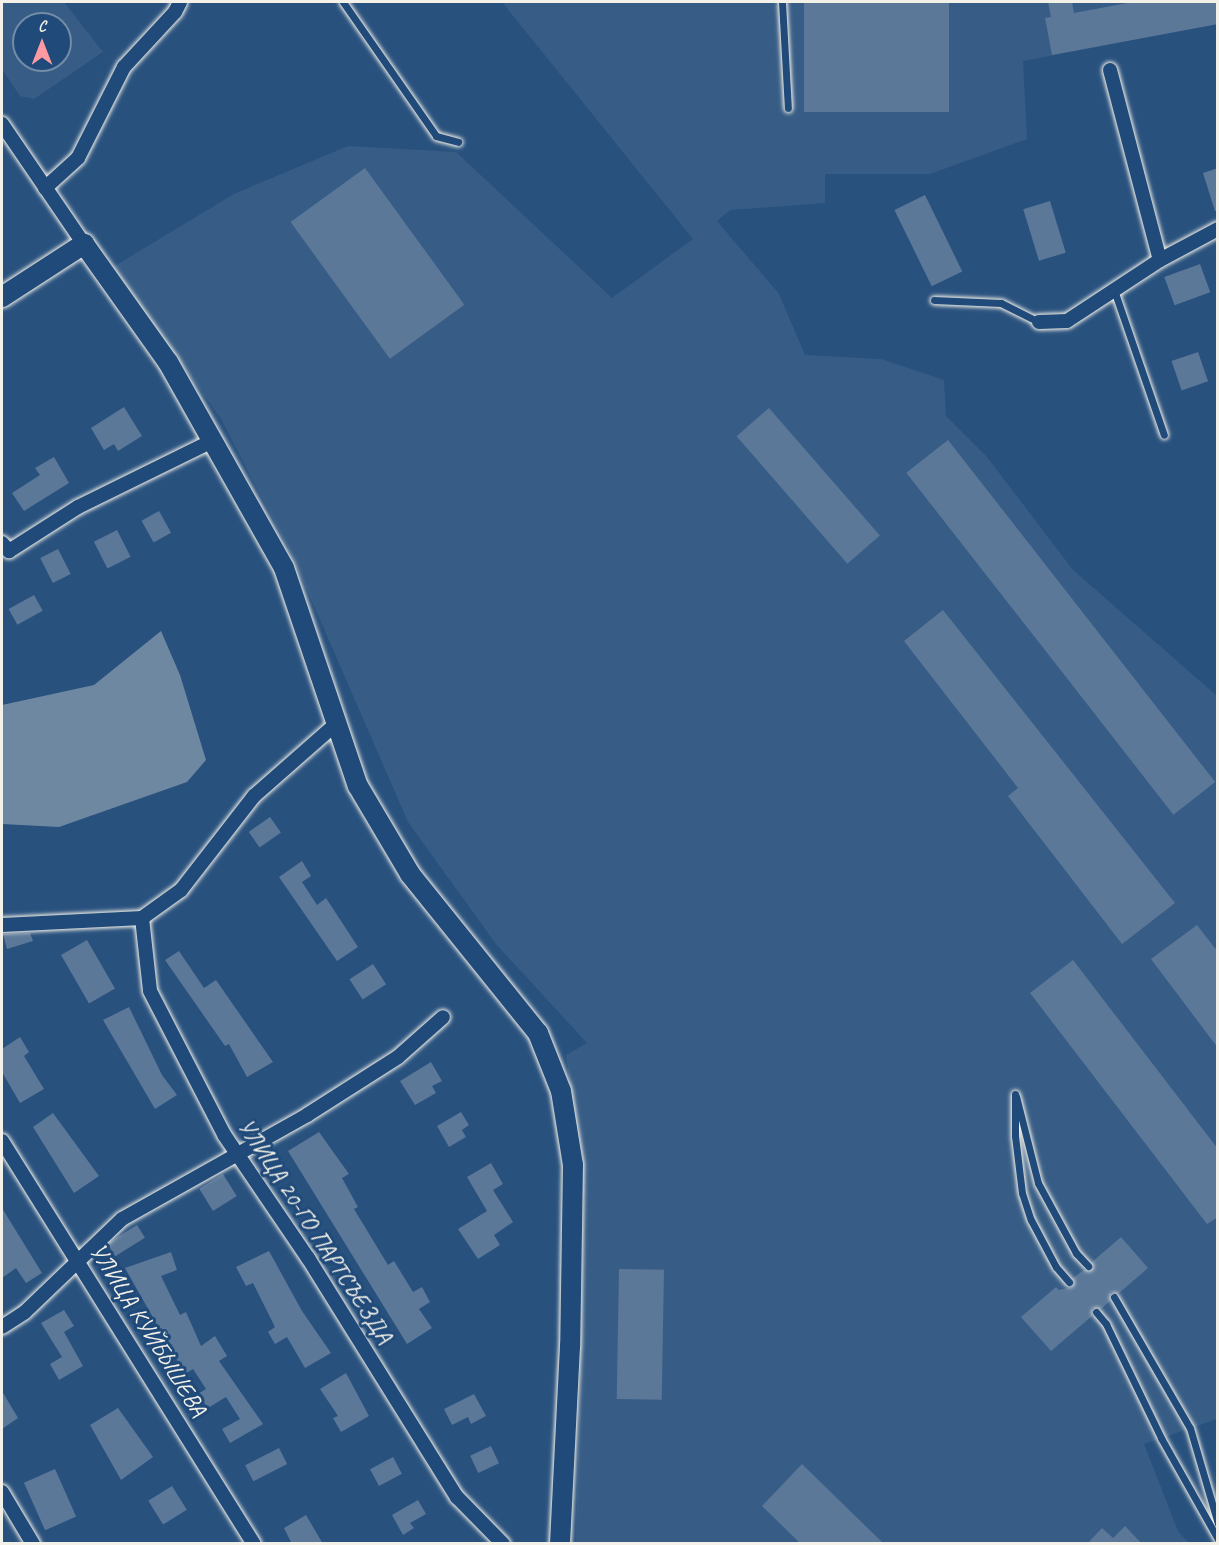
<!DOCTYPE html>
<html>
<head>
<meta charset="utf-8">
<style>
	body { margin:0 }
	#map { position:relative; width:1219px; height:1545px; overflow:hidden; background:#28517e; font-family:Caveat,sans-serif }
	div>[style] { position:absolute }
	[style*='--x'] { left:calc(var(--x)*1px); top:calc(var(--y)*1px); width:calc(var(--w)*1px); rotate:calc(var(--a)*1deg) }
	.built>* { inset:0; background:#375d86 }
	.water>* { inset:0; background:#6e88a2 }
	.building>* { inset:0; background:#5b7899; transform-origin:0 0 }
	.roads { filter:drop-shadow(0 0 2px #f4f1e8) drop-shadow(0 0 2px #f4f1e8) }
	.lane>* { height:7px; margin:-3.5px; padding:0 3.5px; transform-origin:3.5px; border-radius:3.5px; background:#1f4a7a }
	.street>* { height:14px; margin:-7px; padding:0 7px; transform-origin:7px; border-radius:7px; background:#1f4a7a }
	.secondary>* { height:20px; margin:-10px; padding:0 10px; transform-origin:10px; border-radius:10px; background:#1f4a7a }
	span { translate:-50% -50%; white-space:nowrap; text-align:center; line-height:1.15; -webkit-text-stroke:6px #1f4a7a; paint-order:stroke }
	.street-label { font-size:24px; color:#f4f1e8 }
	.frame { position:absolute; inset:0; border:3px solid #f4f1e8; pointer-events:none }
	.north { position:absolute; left:12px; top:12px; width:60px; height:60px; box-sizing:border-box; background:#1f4a7a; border:2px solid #748da6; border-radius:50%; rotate:0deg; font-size:16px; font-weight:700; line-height:24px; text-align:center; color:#f4f1e8 }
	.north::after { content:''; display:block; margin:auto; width:21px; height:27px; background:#ff9aa2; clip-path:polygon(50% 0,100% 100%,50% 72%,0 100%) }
</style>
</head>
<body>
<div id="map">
	<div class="built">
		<div style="clip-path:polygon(evenodd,2px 2px,64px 2px,103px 52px,34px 99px,20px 96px,2px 69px,2px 2px,24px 24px,60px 24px,60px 60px,24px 60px,24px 24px)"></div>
		<div style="clip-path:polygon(502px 2px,1217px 2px,1217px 24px,1023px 61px,1027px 139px,930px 174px,825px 174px,825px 203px,730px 210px,717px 221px,779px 294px,805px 355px,881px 359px,944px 380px,946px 416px,987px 457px,1073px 570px,1217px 696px,1217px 1419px,1144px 1444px,1178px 1531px,1189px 1543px,576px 1543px,584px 1201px,566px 1055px,587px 1043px,496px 944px,408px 822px,291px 553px,221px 419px,113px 267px,234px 194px,348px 146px,456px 152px,612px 298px,693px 239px)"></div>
	</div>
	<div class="water">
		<div style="clip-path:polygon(161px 631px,180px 675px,206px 760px,187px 782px,59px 827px,2px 824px,2px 705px,94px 685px)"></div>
	</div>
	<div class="building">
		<div style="left:804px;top:2px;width:145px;height:110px"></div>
		<div style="clip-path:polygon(1048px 2px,1072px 2px,1074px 13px,1133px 2px,1218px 2px,1218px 24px,1052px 55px,1045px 18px,1051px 17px)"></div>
		<div style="left:365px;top:168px;width:169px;height:92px;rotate:54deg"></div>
		<div style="clip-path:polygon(1218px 168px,1218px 211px,1215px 211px,1203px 173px)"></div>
		<div style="left:925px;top:195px;width:85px;height:34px;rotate:64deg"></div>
		<div style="left:1050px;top:201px;width:54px;height:28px;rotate:73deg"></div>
		<div style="left:1200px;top:264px;width:30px;height:38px;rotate:70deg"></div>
		<div style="left:1198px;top:352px;width:31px;height:28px;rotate:71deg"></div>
		<div style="clip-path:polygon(124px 407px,142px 436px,118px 451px,114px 444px,104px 450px,91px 428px)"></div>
		<div style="left:769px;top:408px;width:169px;height:43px;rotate:49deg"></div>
		<div style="left:948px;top:440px;width:434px;height:53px;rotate:52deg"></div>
		<div style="clip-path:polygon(54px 457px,69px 483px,24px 511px,12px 493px,40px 475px,35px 468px)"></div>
		<div style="left:159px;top:511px;width:25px;height:20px;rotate:61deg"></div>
		<div style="left:117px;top:530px;width:30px;height:26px;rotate:63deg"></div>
		<div style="left:58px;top:549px;width:28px;height:20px;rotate:63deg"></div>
		<div style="left:34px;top:595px;width:18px;height:29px;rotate:61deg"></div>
		<div style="clip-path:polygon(943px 610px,1175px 903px,1122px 944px,1008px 796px,1018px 788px,904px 641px)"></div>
		<div style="left:270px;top:817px;width:19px;height:26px;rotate:55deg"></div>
		<div style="clip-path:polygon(302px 861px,311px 876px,302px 882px,317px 905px,326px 898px,358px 947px,337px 961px,279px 877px)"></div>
		<div style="clip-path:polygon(1197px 925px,1218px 952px,1218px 1048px,1151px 959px)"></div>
		<div style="clip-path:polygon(30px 933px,33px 941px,7px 949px,3px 934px)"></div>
		<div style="left:87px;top:940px;width:56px;height:30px;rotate:60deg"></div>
		<div style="clip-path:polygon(179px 951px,204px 988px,216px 980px,273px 1062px,247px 1077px,229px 1044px,225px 1046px,165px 960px)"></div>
		<div style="clip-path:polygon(1073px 960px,1218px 1149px,1218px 1217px,1207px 1224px,1030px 993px)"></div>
		<div style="left:373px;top:964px;width:24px;height:28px;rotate:57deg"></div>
		<div style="clip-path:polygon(129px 1007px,162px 1075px,177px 1095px,155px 1109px,103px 1020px)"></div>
		<div style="clip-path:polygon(20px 1037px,29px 1052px,24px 1056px,44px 1089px,20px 1103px,2px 1072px,2px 1049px)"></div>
		<div style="clip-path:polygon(431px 1062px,442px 1081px,432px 1086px,436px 1093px,415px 1105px,400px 1081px)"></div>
		<div style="clip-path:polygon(461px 1112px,469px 1125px,462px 1130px,466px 1137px,449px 1147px,437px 1126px)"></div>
		<div style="clip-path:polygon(53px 1113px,99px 1176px,74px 1193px,33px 1127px)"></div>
		<div style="clip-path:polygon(319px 1132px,349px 1174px,342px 1178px,358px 1207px,354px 1209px,388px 1265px,394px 1261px,413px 1292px,422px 1287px,430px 1302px,419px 1309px,432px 1328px,407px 1344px,288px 1151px)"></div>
		<div style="clip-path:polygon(491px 1163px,503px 1184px,493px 1190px,513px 1222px,494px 1235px,500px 1245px,478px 1259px,458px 1229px,487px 1211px,467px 1177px)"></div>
		<div style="left:223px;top:1174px;width:26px;height:28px;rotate:58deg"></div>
		<div style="clip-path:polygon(2px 1208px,42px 1273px,26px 1283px,16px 1268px,2px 1278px)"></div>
		<div style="left:137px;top:1225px;width:15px;height:35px;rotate:58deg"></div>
		<div style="clip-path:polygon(1121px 1237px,1148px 1268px,1118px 1294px,1111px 1292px,1110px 1301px,1101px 1309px,1092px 1308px,1092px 1316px,1051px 1351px,1021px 1317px,1056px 1287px,1059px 1290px,1072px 1287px,1073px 1278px,1084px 1270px,1091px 1270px,1092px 1262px)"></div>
		<div style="clip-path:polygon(269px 1251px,302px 1311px,331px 1353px,305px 1368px,287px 1337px,275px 1344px,268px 1332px,275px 1327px,253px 1283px,246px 1286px,236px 1267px)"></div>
		<div style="clip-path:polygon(171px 1252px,177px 1270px,161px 1276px,180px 1315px,186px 1312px,201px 1346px,215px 1336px,227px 1356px,219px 1361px,263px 1424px,230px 1443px,222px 1429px,240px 1419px,226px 1397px,208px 1408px,198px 1394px,206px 1389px,193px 1369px,185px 1374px,125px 1268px)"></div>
		<div style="left:619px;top:1269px;width:45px;height:130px;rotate:1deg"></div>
		<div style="clip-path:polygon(64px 1310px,74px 1326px,64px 1332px,83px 1366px,59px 1380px,50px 1364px,62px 1357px,41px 1323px)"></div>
		<div style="clip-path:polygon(346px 1373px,369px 1416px,341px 1432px,333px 1418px,338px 1416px,320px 1389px)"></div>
		<div style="clip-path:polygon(2px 1391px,18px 1418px,2px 1429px)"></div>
		<div style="clip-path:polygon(474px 1394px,486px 1416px,471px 1424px,468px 1417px,452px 1425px,444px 1409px)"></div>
		<div style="clip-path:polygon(118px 1408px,153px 1457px,121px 1480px,90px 1425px)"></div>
		<div style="left:491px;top:1446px;width:19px;height:23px;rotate:65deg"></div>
		<div style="left:279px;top:1448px;width:18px;height:38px;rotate:63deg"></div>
		<div style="left:393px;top:1457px;width:19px;height:26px;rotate:62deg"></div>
		<div style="clip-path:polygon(802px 1464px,884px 1544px,801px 1544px,762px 1506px)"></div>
		<div style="left:55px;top:1469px;width:52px;height:34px;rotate:66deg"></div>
		<div style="left:172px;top:1486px;width:28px;height:28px;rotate:58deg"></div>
		<div style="clip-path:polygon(418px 1500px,426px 1514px,410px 1523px,414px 1528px,403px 1535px,392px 1515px)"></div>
		<div style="clip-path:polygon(306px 1515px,323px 1544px,292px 1544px,284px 1528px)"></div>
		<div style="clip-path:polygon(1125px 1526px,1142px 1544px,1087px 1544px,1102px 1528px,1113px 1538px)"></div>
	</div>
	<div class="roads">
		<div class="lane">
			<div style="--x:343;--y:2;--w:163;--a:55.2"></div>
			<div style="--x:436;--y:136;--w:23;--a:15"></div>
			<div style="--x:782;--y:2;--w:106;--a:86.8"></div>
			<div style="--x:1114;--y:290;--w:153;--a:71"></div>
			<div style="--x:934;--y:300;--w:67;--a:2.6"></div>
			<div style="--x:1001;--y:303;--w:42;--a:26.6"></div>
			<div style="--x:1015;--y:1094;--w:42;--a:90"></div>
			<div style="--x:1015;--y:1136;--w:57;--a:83"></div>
			<div style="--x:1022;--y:1193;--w:28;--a:72"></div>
			<div style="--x:1031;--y:1220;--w:53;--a:62"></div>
			<div style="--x:1056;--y:1267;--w:20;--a:49"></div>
			<div style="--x:1016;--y:1096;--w:90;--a:75.8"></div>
			<div style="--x:1038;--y:1183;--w:80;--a:61.5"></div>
			<div style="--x:1076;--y:1253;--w:18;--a:47"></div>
			<div style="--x:1114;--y:1297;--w:151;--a:59.9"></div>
			<div style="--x:1190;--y:1428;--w:100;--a:73.7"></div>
			<div style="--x:1096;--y:1312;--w:16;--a:50"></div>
			<div style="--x:1106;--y:1324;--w:127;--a:64.2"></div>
			<div style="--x:1161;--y:1438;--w:116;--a:60.6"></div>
		</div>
		<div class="street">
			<div style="--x:1110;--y:70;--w:196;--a:75.3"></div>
			<div style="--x:2;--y:124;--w:145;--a:55.7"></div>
			<div style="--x:45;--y:188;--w:45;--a:-42.3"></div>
			<div style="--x:78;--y:158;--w:102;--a:-63.2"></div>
			<div style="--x:124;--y:67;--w:75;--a:-47.2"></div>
			<div style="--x:175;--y:12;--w:11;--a:-63"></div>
			<div style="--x:1039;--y:322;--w:28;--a:-2"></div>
			<div style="--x:1067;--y:321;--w:111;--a:-33.3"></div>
			<div style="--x:1160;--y:260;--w:66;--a:-28.1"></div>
			<div style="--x:2;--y:543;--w:11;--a:49"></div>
			<div style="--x:9;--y:551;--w:82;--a:-32.5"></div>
			<div style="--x:78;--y:507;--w:152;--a:-26.2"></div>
			<div style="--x:142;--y:918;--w:73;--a:83.7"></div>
			<div style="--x:150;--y:991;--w:163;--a:62.7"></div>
			<div style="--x:225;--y:1136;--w:148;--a:55.8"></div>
			<div style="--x:308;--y:1258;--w:282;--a:58.1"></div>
			<div style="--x:457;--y:1497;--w:66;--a:45.6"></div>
			<div style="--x:2;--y:925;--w:140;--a:-2.9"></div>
			<div style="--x:142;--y:918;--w:48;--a:-35.7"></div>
			<div style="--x:181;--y:890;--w:119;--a:-52.2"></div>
			<div style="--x:254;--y:796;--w:109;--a:-41.3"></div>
			<div style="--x:2;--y:1141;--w:475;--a:58"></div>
			<div style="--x:2;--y:1327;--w:27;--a:-33"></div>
			<div style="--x:25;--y:1312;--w:134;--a:-43.8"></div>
			<div style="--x:122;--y:1219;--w:212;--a:-29.3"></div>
			<div style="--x:307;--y:1115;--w:108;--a:-32.5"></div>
			<div style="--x:398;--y:1057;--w:60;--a:-41.6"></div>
			<div style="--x:2;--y:1492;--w:61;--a:59.2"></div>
		</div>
		<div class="secondary">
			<div style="--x:2;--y:297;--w:98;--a:-32.9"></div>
			<div style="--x:84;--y:244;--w:145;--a:54.6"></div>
			<div style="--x:168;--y:362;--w:236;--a:60.6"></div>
			<div style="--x:284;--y:568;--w:230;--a:71.3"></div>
			<div style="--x:358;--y:786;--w:102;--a:59.4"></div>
			<div style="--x:410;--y:874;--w:204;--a:51.2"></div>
			<div style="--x:538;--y:1033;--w:62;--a:68.4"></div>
			<div style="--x:561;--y:1091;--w:75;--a:80.8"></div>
			<div style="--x:573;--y:1165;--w:181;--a:90.9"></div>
			<div style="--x:570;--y:1346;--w:198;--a:92.9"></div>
		</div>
	</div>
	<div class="street-label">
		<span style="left:315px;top:1231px;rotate:57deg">УЛИЦА 20-ГО ПАРТСЪЕЗДА</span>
		<span style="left:148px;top:1330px;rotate:58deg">УЛИЦА КУЙБЫШЕВА</span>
	</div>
	<div class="frame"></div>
	<div class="north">С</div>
</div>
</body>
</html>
